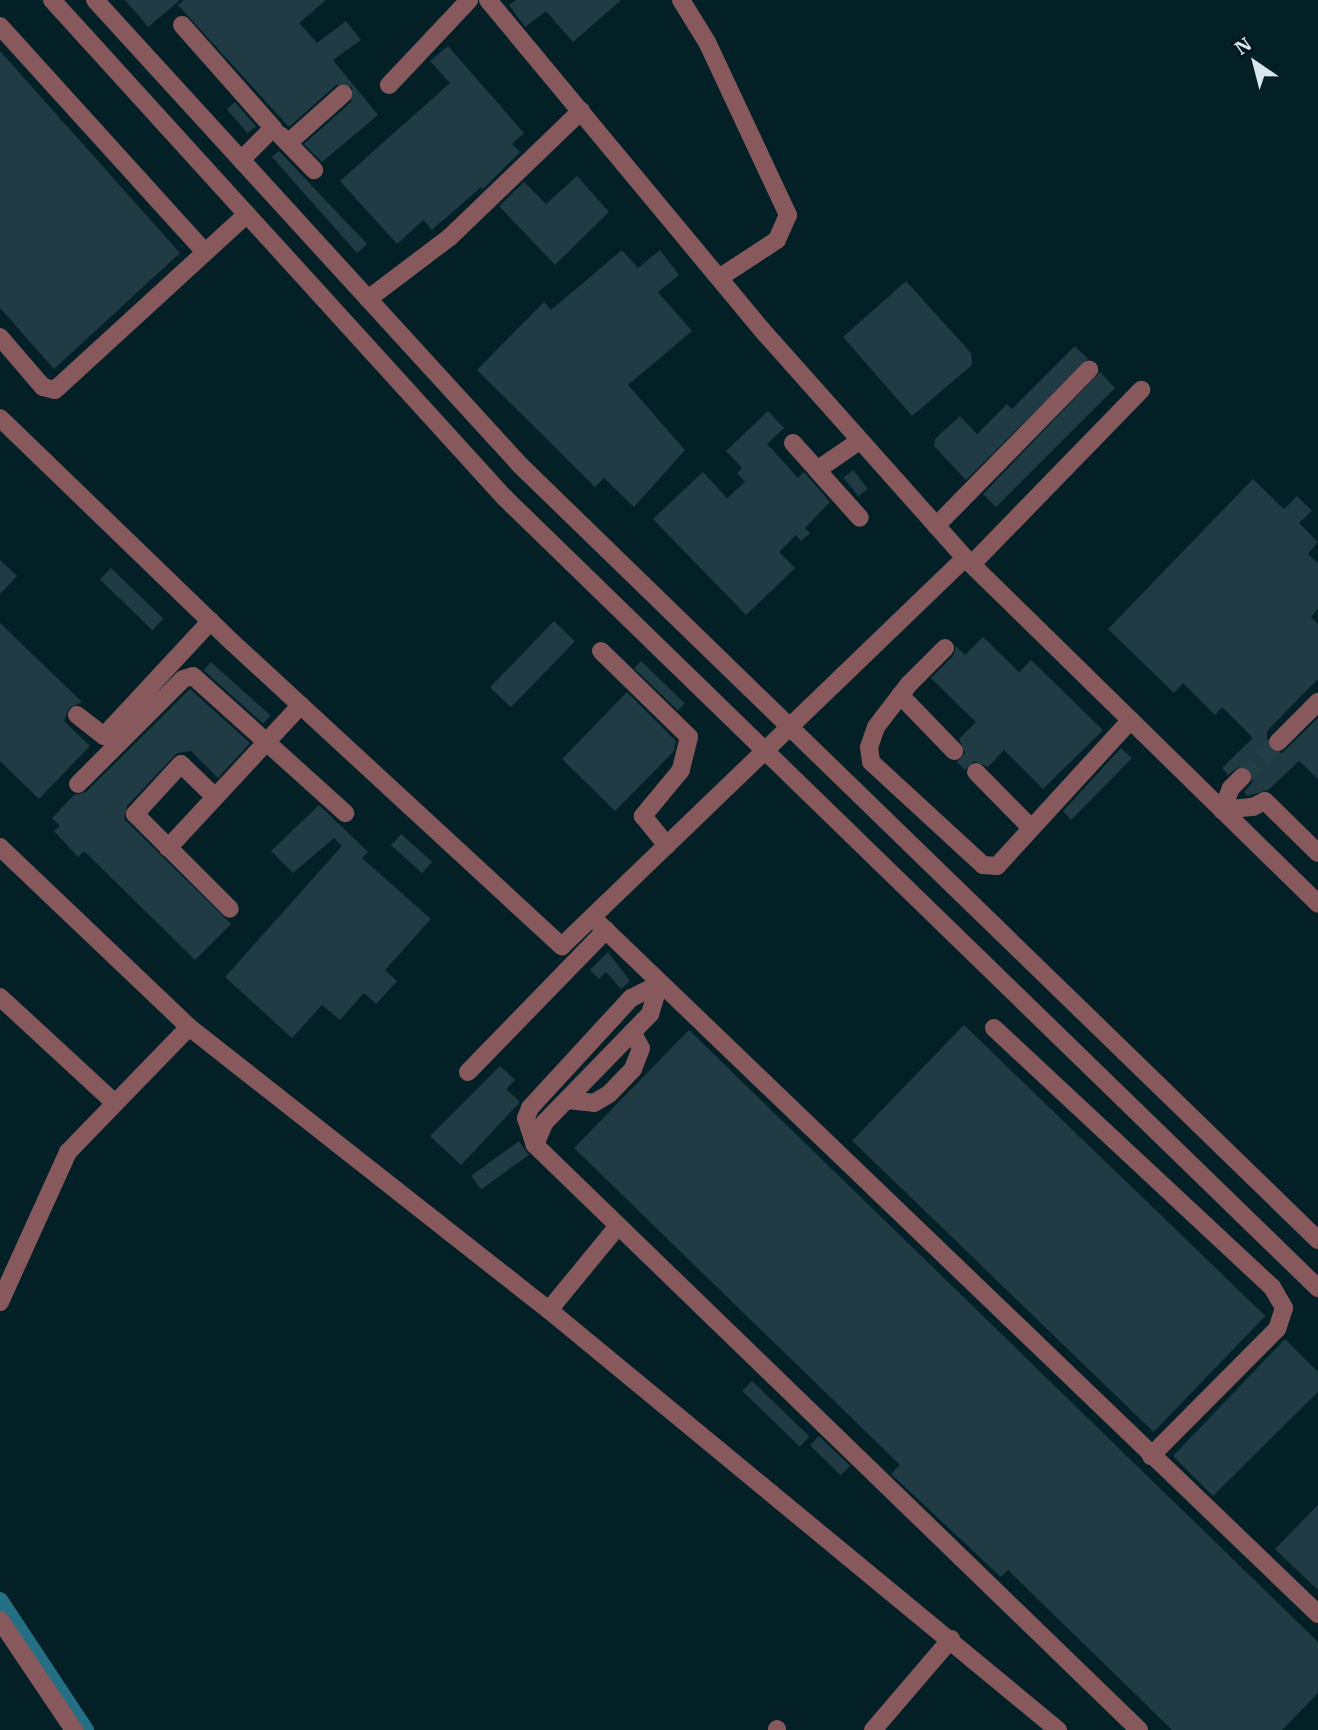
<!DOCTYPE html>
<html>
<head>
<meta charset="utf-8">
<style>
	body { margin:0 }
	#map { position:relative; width:1318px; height:1730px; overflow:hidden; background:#042027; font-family:"IBM Plex Serif",serif }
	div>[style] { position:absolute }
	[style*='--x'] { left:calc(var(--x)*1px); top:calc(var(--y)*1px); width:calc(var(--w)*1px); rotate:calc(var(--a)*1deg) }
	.canal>* { height:16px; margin:-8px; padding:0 8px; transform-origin:8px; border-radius:8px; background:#246f83 }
	.building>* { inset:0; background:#203b44; transform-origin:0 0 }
	.minor-tunnel>* { height:18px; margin-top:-9px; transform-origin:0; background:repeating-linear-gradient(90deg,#243e45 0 18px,transparent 0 27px) }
	.minor>* { height:18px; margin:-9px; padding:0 9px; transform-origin:9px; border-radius:9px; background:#87595d }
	span { translate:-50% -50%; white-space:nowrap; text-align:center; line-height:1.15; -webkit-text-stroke:7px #00161e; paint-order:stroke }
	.north { position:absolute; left:1220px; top:28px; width:70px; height:70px; -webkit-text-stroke:5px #00161e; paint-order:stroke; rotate:325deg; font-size:19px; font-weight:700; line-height:28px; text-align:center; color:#d8e8ed }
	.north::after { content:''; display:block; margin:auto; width:24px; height:32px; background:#d8e8ed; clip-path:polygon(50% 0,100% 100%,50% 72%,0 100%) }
</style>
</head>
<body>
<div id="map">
	<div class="canal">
		<div style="--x:0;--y:1600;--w:156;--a:56.5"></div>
	</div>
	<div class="building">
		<div style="clip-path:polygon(125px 0,180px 0,148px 27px)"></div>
		<div style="clip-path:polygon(184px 0,326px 0,299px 23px,317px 43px,346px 21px,361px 40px,333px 60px,378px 115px,322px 162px,304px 144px,351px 102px,352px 87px,336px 85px,289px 127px,178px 5px)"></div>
		<div style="clip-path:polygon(516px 0,621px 0,573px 42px,546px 11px,525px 27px,509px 5px)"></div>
		<div style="clip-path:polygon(448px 46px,524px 133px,512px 144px,520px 152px,483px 189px,481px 187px,432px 230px,423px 220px,397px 244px,340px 181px,450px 83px,430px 61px)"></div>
		<div style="clip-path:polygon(0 51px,180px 253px,54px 369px,0 308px)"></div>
		<div style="left:235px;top:102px;width:32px;height:11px;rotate:49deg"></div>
		<div style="clip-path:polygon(279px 151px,367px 244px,357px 253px,272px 157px)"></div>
		<div style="clip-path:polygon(577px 176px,609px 212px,555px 265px,499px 206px,524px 182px,546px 204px)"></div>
		<div style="clip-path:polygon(622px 250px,638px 268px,660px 250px,679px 275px,658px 292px,692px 331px,628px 385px,685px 450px,634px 507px,604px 478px,595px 487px,477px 370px,544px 302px,551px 310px)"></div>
		<div style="clip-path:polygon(906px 281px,971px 353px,972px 365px,912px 416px,843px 337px)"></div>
		<div style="clip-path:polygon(1075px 346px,1088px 359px,966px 480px,934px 446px,935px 439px,960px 416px,977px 434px,1007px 404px,1012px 409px)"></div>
		<div style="clip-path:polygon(1100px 372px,1115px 388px,996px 507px,983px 494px)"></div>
		<div style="clip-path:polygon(768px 411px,784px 428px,767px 444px,798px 478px,804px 472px,830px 502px,805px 528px,810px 533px,801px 541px,796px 535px,779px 552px,795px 568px,746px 615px,653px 519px,703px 472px,727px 498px,745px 482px,737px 473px,742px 468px,726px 451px)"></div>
		<div style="left:853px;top:470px;width:24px;height:12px;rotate:52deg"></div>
		<div style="clip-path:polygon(1253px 479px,1284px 509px,1297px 496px,1312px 511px,1299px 523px,1318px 542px,1308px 554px,1318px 563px,1318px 609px,1311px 617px,1318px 624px,1318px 679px,1267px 731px,1267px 744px,1274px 753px,1282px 753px,1318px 718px,1318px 779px,1299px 761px,1268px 790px,1247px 796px,1244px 792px,1253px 781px,1250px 769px,1240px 766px,1228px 775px,1222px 768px,1253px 738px,1222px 707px,1215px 715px,1183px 683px,1174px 693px,1108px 629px)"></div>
		<div style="clip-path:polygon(0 560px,17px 576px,0 594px)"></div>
		<div style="left:111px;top:568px;width:73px;height:16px;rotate:44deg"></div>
		<div style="left:554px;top:621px;width:29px;height:92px;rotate:44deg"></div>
		<div style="clip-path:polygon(0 623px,82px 702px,69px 708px,64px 721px,90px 746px,39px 799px,0 761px)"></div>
		<div style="clip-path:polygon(983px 637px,1019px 672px,1031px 660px,1103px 730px,1043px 789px,1004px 750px,988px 767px,974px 761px,965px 770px,957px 762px,965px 753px,959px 739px,976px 722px,931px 678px,953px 656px,956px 646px,965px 655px)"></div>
		<div style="left:641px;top:661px;width:61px;height:10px;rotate:44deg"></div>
		<div style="left:211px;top:662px;width:80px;height:11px;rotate:42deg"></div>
		<div style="clip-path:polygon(190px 689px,250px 743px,218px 778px,191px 751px,177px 753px,127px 806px,124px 819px,231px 924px,195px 960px,84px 851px,78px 857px,54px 831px,60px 826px,52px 818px,74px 795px,86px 792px)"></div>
		<div style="clip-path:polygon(627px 692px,676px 741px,674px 751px,615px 811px,562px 759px)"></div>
		<div style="clip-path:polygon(1121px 748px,1132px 758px,1071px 820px,1063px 811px)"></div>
		<div style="clip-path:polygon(319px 805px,368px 852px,362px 858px,431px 919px,385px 970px,397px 981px,376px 1004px,364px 993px,340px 1020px,322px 1005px,292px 1038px,225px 977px,342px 846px,334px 838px,293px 873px,271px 851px)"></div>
		<div style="left:401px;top:834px;width:42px;height:15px;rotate:42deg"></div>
		<div style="clip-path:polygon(608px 952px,630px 981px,621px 989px,606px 972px,599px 979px,590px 970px)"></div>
		<div style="left:964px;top:1025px;width:419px;height:161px;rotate:44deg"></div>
		<div style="clip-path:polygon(689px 1030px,1318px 1642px,1318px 1693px,1282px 1730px,1172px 1730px,1008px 1570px,1001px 1577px,891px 1474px,900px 1465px,574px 1148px)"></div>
		<div style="clip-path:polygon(500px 1066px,515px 1080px,506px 1089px,520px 1102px,461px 1165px,430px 1136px)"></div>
		<div style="left:519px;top:1141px;width:17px;height:59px;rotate:54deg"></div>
		<div style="clip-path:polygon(1285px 1339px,1318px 1372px,1318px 1392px,1213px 1496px,1173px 1456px)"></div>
		<div style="left:752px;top:1381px;width:80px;height:14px;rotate:44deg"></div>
		<div style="left:819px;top:1436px;width:43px;height:13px;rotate:44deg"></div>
		<div style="clip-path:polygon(1318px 1505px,1318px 1590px,1275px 1549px)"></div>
	</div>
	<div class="minor-tunnel">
		<div style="--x:1242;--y:777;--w:50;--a:-44.2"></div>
	</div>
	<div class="minor">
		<div style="--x:52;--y:0;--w:673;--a:47.71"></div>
		<div style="--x:505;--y:498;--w:1134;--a:44.18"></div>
		<div style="--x:95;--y:0;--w:631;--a:47.57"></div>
		<div style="--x:521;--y:466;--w:1111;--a:44.16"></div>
		<div style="--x:488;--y:0;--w:429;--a:50.3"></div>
		<div style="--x:762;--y:330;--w:305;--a:48.3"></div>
		<div style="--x:965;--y:558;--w:494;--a:44.4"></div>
		<div style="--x:681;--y:0;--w:49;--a:58.2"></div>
		<div style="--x:707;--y:42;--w:191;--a:64.9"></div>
		<div style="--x:788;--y:215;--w:27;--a:114"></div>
		<div style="--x:777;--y:240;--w:69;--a:146.8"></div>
		<div style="--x:182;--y:25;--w:137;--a:48.5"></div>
		<div style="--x:273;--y:128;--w:45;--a:135"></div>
		<div style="--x:0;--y:26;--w:305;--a:47.8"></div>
		<div style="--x:389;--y:85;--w:117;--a:-46.7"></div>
		<div style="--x:280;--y:135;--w:49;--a:45.8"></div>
		<div style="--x:288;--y:143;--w:74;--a:-41.7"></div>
		<div style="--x:368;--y:299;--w:103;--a:-37.1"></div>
		<div style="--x:450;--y:237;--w:182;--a:-43.9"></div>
		<div style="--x:0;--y:337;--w:66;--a:49.3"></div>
		<div style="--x:43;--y:387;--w:12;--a:14"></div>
		<div style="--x:55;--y:390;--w:260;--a:-42.5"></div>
		<div style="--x:0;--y:418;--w:322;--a:44"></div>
		<div style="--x:232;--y:642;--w:449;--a:42.7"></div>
		<div style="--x:562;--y:946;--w:559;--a:-43.91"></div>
		<div style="--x:793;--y:443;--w:36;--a:48"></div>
		<div style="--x:817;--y:470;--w:51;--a:-34.6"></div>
		<div style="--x:817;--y:470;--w:64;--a:48.1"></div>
		<div style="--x:936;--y:526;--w:219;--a:-45.6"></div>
		<div style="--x:972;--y:564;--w:243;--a:-45.8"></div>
		<div style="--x:945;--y:648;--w:51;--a:135"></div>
		<div style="--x:909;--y:684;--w:54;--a:127.5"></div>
		<div style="--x:876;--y:727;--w:21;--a:109"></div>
		<div style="--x:869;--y:747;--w:15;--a:82"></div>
		<div style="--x:871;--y:762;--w:152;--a:42.6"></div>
		<div style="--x:983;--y:865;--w:14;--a:4"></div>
		<div style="--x:997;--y:866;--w:198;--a:-47.5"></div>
		<div style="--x:601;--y:651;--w:123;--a:44.3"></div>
		<div style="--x:689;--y:737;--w:34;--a:104"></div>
		<div style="--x:681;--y:770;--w:60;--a:129.6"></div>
		<div style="--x:643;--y:816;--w:38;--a:51"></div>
		<div style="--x:900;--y:695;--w:78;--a:46"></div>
		<div style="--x:77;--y:715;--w:34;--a:38"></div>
		<div style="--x:104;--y:736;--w:157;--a:-47.1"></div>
		<div style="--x:1278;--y:742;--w:57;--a:-45"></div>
		<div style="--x:976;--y:772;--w:78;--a:45.5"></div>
		<div style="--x:1242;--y:777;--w:16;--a:135"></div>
		<div style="--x:1231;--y:788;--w:24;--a:112"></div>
		<div style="--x:1222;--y:810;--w:31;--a:-6"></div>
		<div style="--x:1253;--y:807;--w:13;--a:-27"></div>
		<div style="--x:1265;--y:801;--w:74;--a:44.5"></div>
		<div style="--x:78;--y:784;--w:148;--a:-45"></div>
		<div style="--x:183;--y:679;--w:10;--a:-17"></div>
		<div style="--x:193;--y:676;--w:205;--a:42"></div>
		<div style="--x:215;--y:797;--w:47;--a:-135.9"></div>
		<div style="--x:181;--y:764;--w:68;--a:132.6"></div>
		<div style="--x:135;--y:814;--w:134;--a:45"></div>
		<div style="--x:0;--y:847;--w:261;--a:43.6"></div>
		<div style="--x:189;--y:1027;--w:458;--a:38.2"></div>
		<div style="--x:549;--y:1310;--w:660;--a:39.53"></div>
		<div style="--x:168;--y:848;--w:195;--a:-47.1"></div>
		<div style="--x:593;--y:918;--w:1005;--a:43.83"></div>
		<div style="--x:659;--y:984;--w:31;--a:153"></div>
		<div style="--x:631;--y:998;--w:149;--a:132.6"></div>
		<div style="--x:530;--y:1108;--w:11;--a:112"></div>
		<div style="--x:526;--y:1118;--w:28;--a:72"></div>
		<div style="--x:535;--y:1145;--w:841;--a:44.08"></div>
		<div style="--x:0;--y:997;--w:156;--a:42.7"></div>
		<div style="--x:994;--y:1028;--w:380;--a:43"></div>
		<div style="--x:1272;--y:1287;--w:24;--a:60"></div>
		<div style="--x:1284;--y:1308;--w:22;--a:108"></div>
		<div style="--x:1277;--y:1329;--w:179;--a:134.8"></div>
		<div style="--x:468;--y:1072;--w:198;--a:-45.8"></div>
		<div style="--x:567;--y:1100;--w:27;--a:6"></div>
		<div style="--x:594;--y:1103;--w:17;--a:-31"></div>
		<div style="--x:609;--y:1094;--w:35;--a:-46"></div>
		<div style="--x:633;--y:1069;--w:22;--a:-69"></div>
		<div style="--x:641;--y:1048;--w:18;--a:-119"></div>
		<div style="--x:535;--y:1145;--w:25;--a:-67"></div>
		<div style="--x:545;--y:1122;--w:151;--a:-45.8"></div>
		<div style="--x:650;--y:1014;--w:31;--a:-73"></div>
		<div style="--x:0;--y:1302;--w:165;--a:-65.6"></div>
		<div style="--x:68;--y:1152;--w:174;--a:-45.9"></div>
		<div style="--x:549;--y:1310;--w:109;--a:-50.6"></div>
		<div style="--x:0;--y:1620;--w:133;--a:56.1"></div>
		<div style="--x:777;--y:1729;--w:1;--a:90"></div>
		<div style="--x:873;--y:1730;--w:120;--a:-49.4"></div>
	</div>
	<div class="north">N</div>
</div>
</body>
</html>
